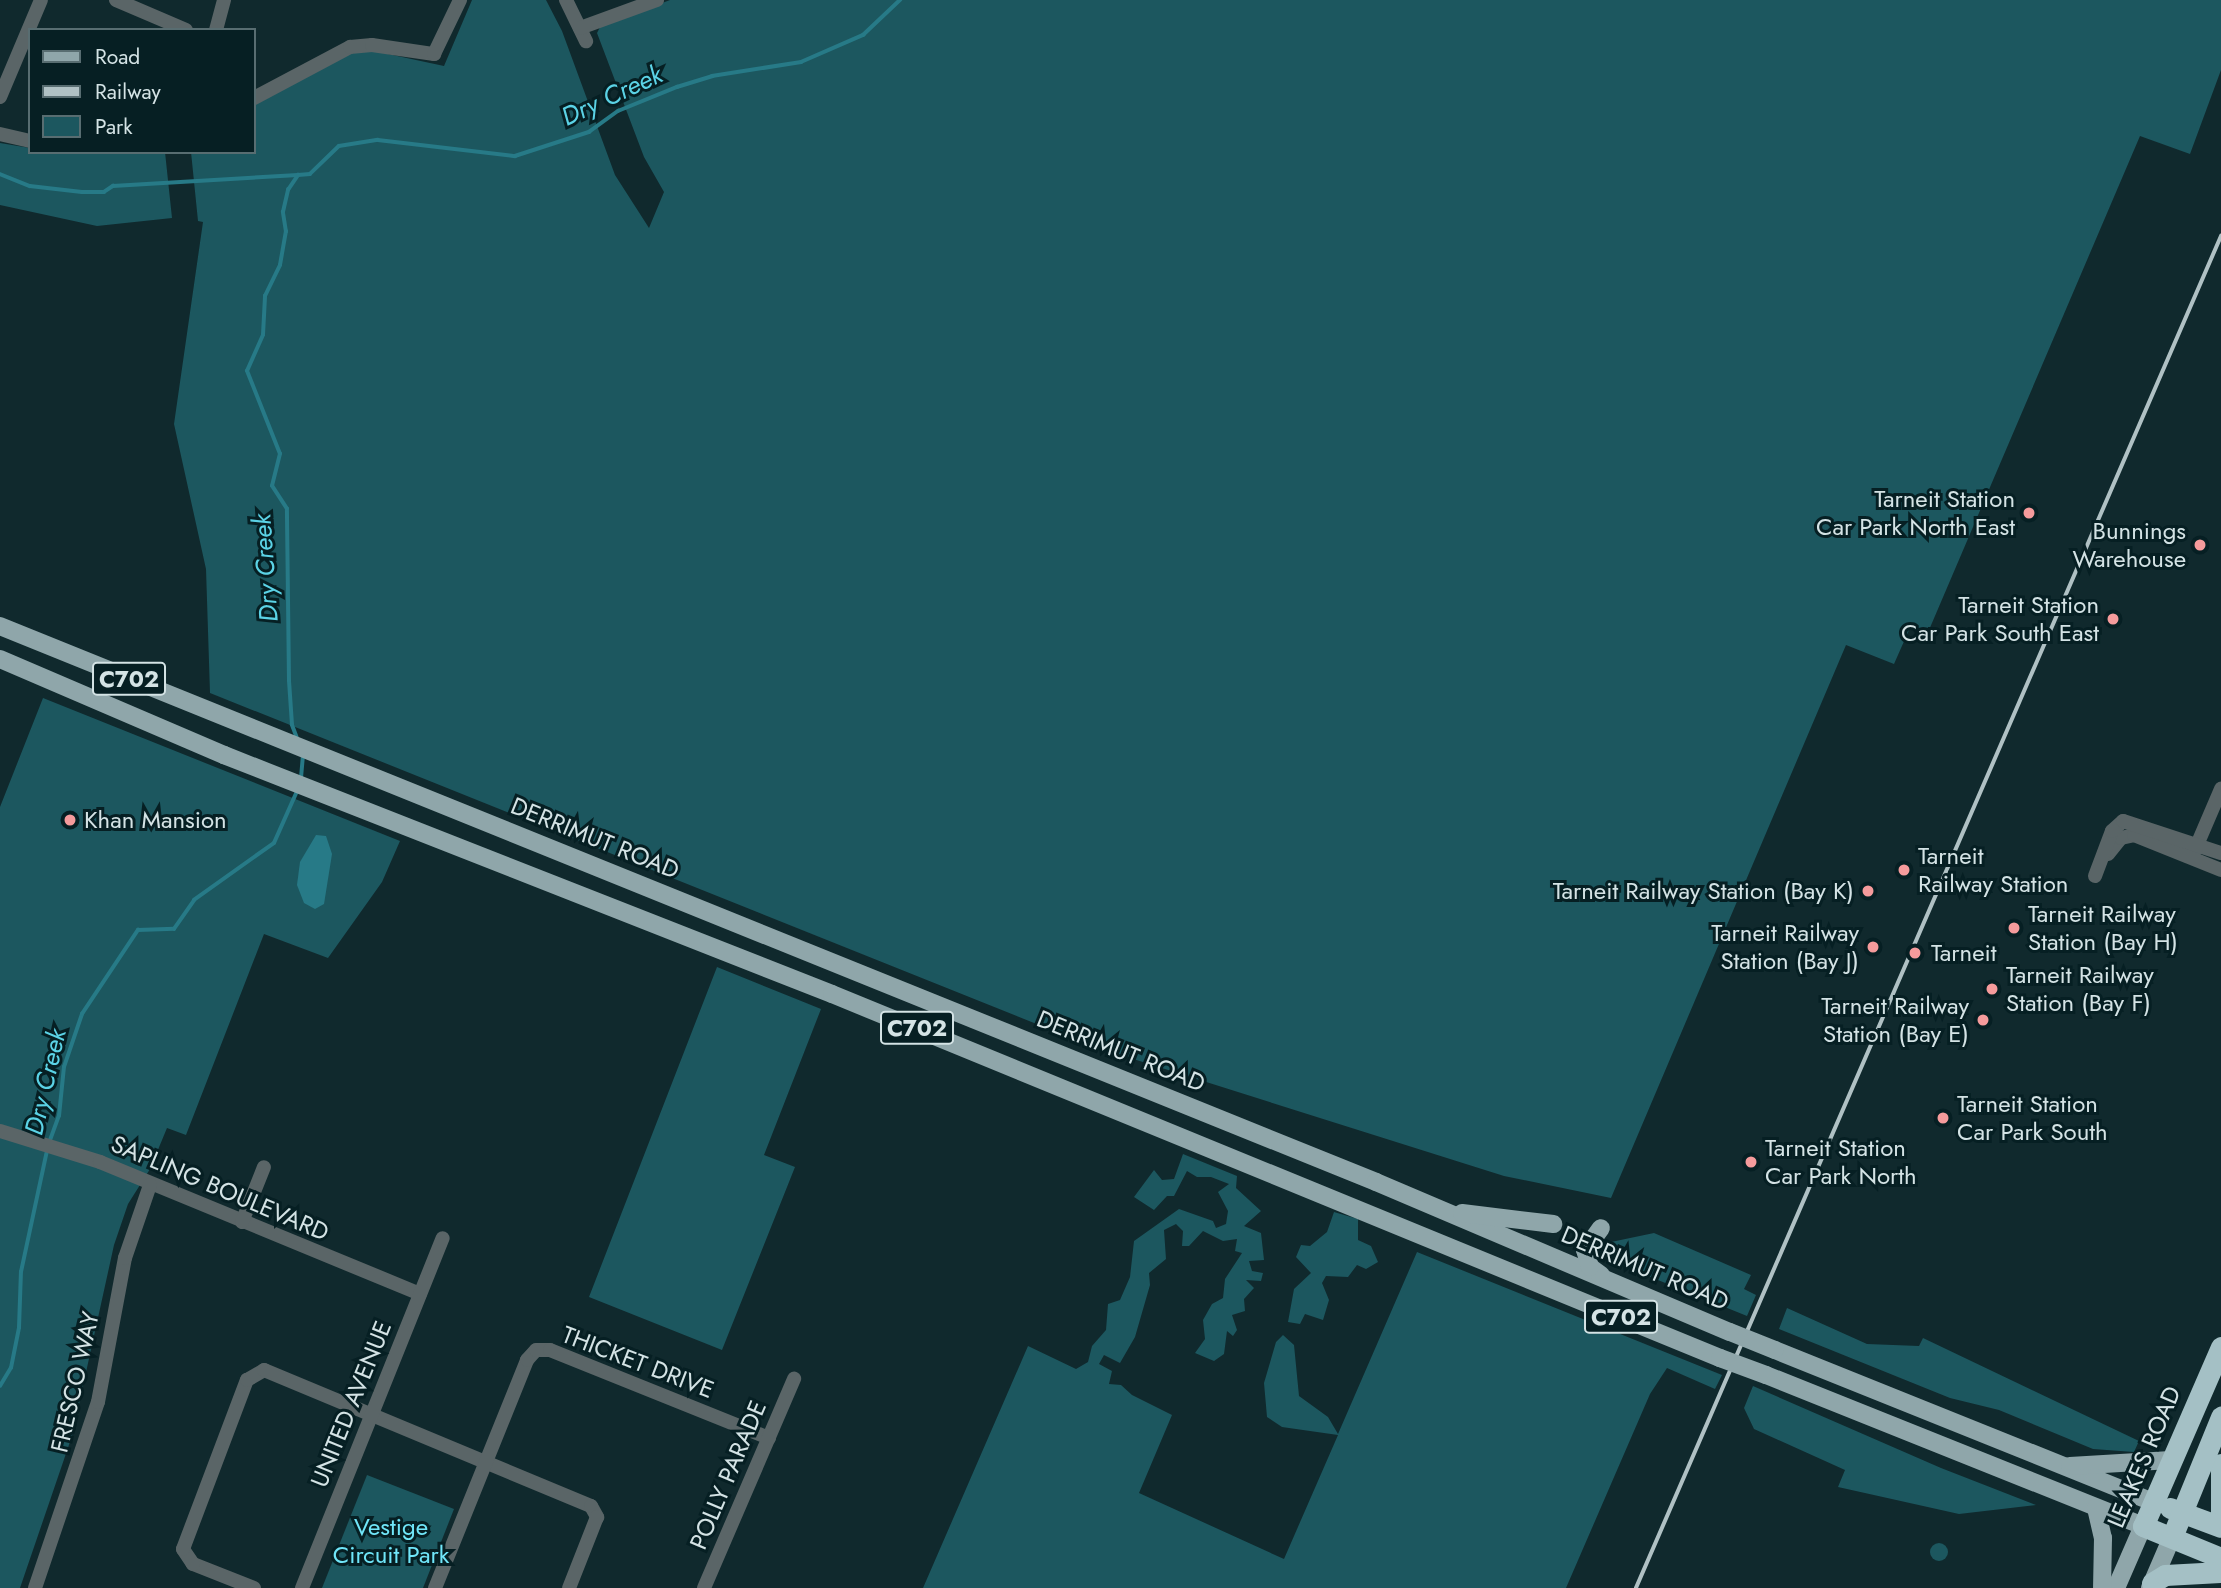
<!DOCTYPE html>
<html>
<head>
<meta charset="utf-8">
<style>
	body { margin:0 }
	#map { position:relative; width:2221px; height:1588px; overflow:hidden; background:#10292d; font-family:Jost,sans-serif }
	div>[style] { position:absolute }
	[style*='--x'] { left:calc(var(--x)*1px); top:calc(var(--y)*1px); width:calc(var(--w)*1px); rotate:calc(var(--a)*1deg) }
	.green>* { inset:0; background:#1c575f }
	.round { border-radius:50% }
	.water>* { inset:0; background:#277a87 }
	.stream>* { height:3.5px; margin:-1.75px; padding:0 1.75px; transform-origin:1.75px; border-radius:1.75px; background:#277a87 }
	.minor>* { height:14px; margin:-7px; padding:0 7px; transform-origin:7px; border-radius:7px; background:#5a6567 }
	.major>* { height:18px; margin:-9px; padding:0 9px; transform-origin:9px; border-radius:9px; background:#8fa6aa }
	.highway>* { height:21px; margin:-10.5px; padding:0 10.5px; transform-origin:10.5px; border-radius:10.5px; background:#a4c0c5 }
	.rail>* { height:3.5px; margin:-1.75px; padding:0 1.75px; transform-origin:1.75px; border-radius:1.75px; background:#b0c1c4 }
	.major-bridge>* { height:18px; margin:-9px; padding:0 9px; transform-origin:9px; border-radius:9px; background:#8fa6aa }
	.dots>* { width:19px; height:19px; translate:-50% -50%; box-sizing:border-box; border:4px solid #061f23; border-radius:50% }
	span { translate:-50% -50%; white-space:nowrap; text-align:center; line-height:1.15; -webkit-text-stroke:6px #061f23; paint-order:stroke }
	.shield-label span { padding:2px 5px; background:#061f23; border:2px solid; border-radius:5px; -webkit-text-stroke-width:0 }
	.shield-label { font-size:23px; color:#d4e3e5; font-weight:700 }
	.poi-label { font-size:24px; color:#d4e3e5 }
	.right { translate:-100% -50%; text-align:right }
	.left { translate:0 -50%; text-align:left }
	.street-label { font-size:24px; color:#d4e3e5 }
	.park-label { font-size:24px; color:#70e6f9 }
	.water-label { font-size:26px; color:#5bd3e6; font-style:italic }
	.legend { position:absolute; left:28px; top:28px; width:228px; height:126px; box-sizing:border-box; background:#061f23; border:2px solid #586d71; margin:0; padding:9px 12px; list-style:none; font-size:21px; color:#d4e3e5 }
	.legend li { display:flex; align-items:center; gap:14px; height:35px }
	.legend b { width:35px; border:2px solid #586d71 }
</style>
</head>
<body>
<div id="map">
	<div class="green">
		<div style="clip-path:polygon(472px 0,546px 0,562px 31px,615px 175px,649px 228px,664px 192px,644px 157px,597px 33px,600px 27px,670px 0,2221px 0,2221px 70px,2190px 154px,2140px 136px,1929px 630px,1909px 630px,1894px 664px,1846px 645px,1611px 1198px,1504px 1176px,1089px 1045px,210px 693px,206px 569px,174px 424px,203px 222px,198px 221px,191px 152px,254px 152px,254px 104px,345px 54px,374px 51px,444px 66px)"></div>
		<div style="clip-path:polygon(0 143px,30px 148px,30px 152px,165px 152px,172px 218px,97px 226px,0 205px)"></div>
		<div style="clip-path:polygon(43px 698px,400px 841px,382px 882px,328px 958px,264px 934px,186px 1135px,167px 1128px,150px 1169px,128px 1204px,114px 1245px,72px 1436px,20px 1588px,0 1588px,0 807px)"></div>
		<div style="clip-path:polygon(717px 967px,821px 1009px,764px 1155px,795px 1167px,722px 1350px,589px 1297px)"></div>
		<div style="clip-path:polygon(1183px 1154px,1237px 1176px,1236px 1188px,1261px 1211px,1244px 1226px,1261px 1233px,1264px 1260px,1249px 1261px,1252px 1271px,1263px 1273px,1261px 1281px,1246px 1280px,1254px 1288px,1244px 1299px,1245px 1311px,1232px 1315px,1237px 1330px,1233px 1336px,1227px 1331px,1224px 1354px,1214px 1361px,1195px 1353px,1205px 1339px,1203px 1320px,1212px 1304px,1223px 1298px,1225px 1279px,1242px 1253px,1235px 1251px,1237px 1239px,1223px 1241px,1203px 1231px,1189px 1246px,1182px 1246px,1183px 1231px,1176px 1224px,1164px 1230px,1166px 1259px,1149px 1273px,1150px 1285px,1135px 1337px,1120px 1363px,1104px 1355px,1099px 1364px,1112px 1371px,1109px 1384px,1121px 1385px,1132px 1395px,1172px 1415px,1139px 1493px,1284px 1559px,1338px 1435px,1282px 1427px,1267px 1417px,1264px 1383px,1276px 1342px,1283px 1335px,1294px 1345px,1299px 1396px,1328px 1417px,1338px 1434px,1417px 1252px,1722px 1375px,1715px 1389px,1667px 1368px,1650px 1394px,1566px 1588px,923px 1588px,1028px 1346px,1076px 1369px,1088px 1362px,1092px 1346px,1106px 1330px,1108px 1304px,1120px 1300px,1130px 1277px,1134px 1241px,1179px 1209px,1213px 1221px,1216px 1228px,1226px 1224px,1228px 1211px,1218px 1192px,1229px 1184px,1211px 1177px,1197px 1177px,1187px 1171px,1174px 1196px,1167px 1196px,1154px 1210px,1134px 1197px,1154px 1170px,1162px 1180px,1174px 1179px)"></div>
		<div style="clip-path:polygon(1334px 1212px,1358px 1219px,1358px 1240px,1371px 1246px,1378px 1262px,1366px 1269px,1357px 1265px,1348px 1277px,1326px 1276px,1322px 1283px,1329px 1300px,1323px 1320px,1305px 1314px,1300px 1324px,1288px 1322px,1294px 1289px,1311px 1273px,1296px 1257px,1301px 1245px,1310px 1246px,1327px 1232px)"></div>
		<div style="clip-path:polygon(1654px 1233px,1751px 1275px,1744px 1289px,1756px 1295px,1747px 1316px,1601px 1257px,1599px 1252px,1611px 1242px)"></div>
		<div style="clip-path:polygon(1787px 1308px,1867px 1344px,1919px 1346px,1923px 1338px,2139px 1441px,2134px 1452px,2093px 1449px,1999px 1410px,1950px 1398px,1779px 1329px)"></div>
		<div style="clip-path:polygon(1753px 1386px,1941px 1468px,2036px 1505px,1959px 1514px,1838px 1487px,1845px 1470px,1754px 1429px,1744px 1408px)"></div>
		<div style="clip-path:polygon(367px 1475px,454px 1509px,423px 1588px,322px 1588px)"></div>
		<div class="round" style="left:1930px;top:1543px;width:18px;height:18px"></div>
	</div>
	<div class="water">
		<div style="clip-path:polygon(316px 835px,326px 836px,332px 854px,324px 904px,315px 909px,304px 903px,297px 885px,300px 862px)"></div>
	</div>
	<div class="stream">
		<div style="--x:0;--y:174;--w:32;--a:22"></div>
		<div style="--x:30;--y:186;--w:52;--a:6.6"></div>
		<div style="--x:82;--y:192;--w:22;--a:0"></div>
		<div style="--x:104;--y:192;--w:11;--a:-34"></div>
		<div style="--x:113;--y:186;--w:185;--a:-3.4"></div>
		<div style="--x:298;--y:741;--w:17;--a:-111"></div>
		<div style="--x:292;--y:725;--w:44;--a:-93.9"></div>
		<div style="--x:289;--y:681;--w:172;--a:-90.7"></div>
		<div style="--x:287;--y:509;--w:27;--a:-123"></div>
		<div style="--x:272;--y:486;--w:33;--a:-76"></div>
		<div style="--x:280;--y:454;--w:89;--a:-111.7"></div>
		<div style="--x:247;--y:371;--w:39;--a:-66"></div>
		<div style="--x:263;--y:335;--w:39;--a:-87"></div>
		<div style="--x:265;--y:296;--w:34;--a:-64"></div>
		<div style="--x:280;--y:265;--w:34;--a:-80"></div>
		<div style="--x:286;--y:232;--w:20;--a:-99"></div>
		<div style="--x:283;--y:212;--w:23;--a:-77"></div>
		<div style="--x:288;--y:190;--w:18;--a:-56"></div>
		<div style="--x:298;--y:175;--w:12;--a:-5"></div>
		<div style="--x:310;--y:174;--w:40;--a:-44"></div>
		<div style="--x:339;--y:146;--w:39;--a:-9"></div>
		<div style="--x:378;--y:140;--w:138;--a:6.7"></div>
		<div style="--x:515;--y:156;--w:78;--a:-18"></div>
		<div style="--x:589;--y:132;--w:36;--a:-36"></div>
		<div style="--x:618;--y:111;--w:64;--a:-22.1"></div>
		<div style="--x:677;--y:87;--w:37;--a:-17"></div>
		<div style="--x:712;--y:76;--w:90;--a:-8.9"></div>
		<div style="--x:801;--y:62;--w:68;--a:-23.5"></div>
		<div style="--x:863;--y:35;--w:51;--a:-43.4"></div>
		<div style="--x:301;--y:778;--w:23;--a:-85"></div>
		<div style="--x:49;--y:1143;--w:29;--a:-70"></div>
		<div style="--x:59;--y:1116;--w:49;--a:-84.2"></div>
		<div style="--x:64;--y:1067;--w:56;--a:-71.2"></div>
		<div style="--x:82;--y:1014;--w:101;--a:-56.3"></div>
		<div style="--x:138;--y:930;--w:36;--a:-2"></div>
		<div style="--x:174;--y:929;--w:35;--a:-55"></div>
		<div style="--x:194;--y:900;--w:98;--a:-35.5"></div>
		<div style="--x:274;--y:843;--w:59;--a:-66"></div>
		<div style="--x:0;--y:1386;--w:21;--a:-59"></div>
		<div style="--x:11;--y:1368;--w:41;--a:-78.7"></div>
		<div style="--x:19;--y:1328;--w:56;--a:-88"></div>
		<div style="--x:21;--y:1272;--w:124;--a:-77.9"></div>
	</div>
	<div class="minor">
		<div style="--x:116;--y:0;--w:76;--a:23.2"></div>
		<div style="--x:566;--y:0;--w:46;--a:64"></div>
		<div style="--x:580;--y:28;--w:82;--a:-20"></div>
		<div style="--x:216;--y:30;--w:31;--a:-75"></div>
		<div style="--x:0;--y:97;--w:105;--a:-67.1"></div>
		<div style="--x:254;--y:98;--w:109;--a:-28"></div>
		<div style="--x:350;--y:47;--w:22;--a:-5"></div>
		<div style="--x:372;--y:45;--w:63;--a:8.3"></div>
		<div style="--x:434;--y:54;--w:60;--a:-64.3"></div>
		<div style="--x:0;--y:134;--w:31;--a:13"></div>
		<div style="--x:2194;--y:852;--w:69;--a:-66.8"></div>
		<div style="--x:2108;--y:854;--w:21;--a:-51"></div>
		<div style="--x:2121;--y:838;--w:13;--a:-13"></div>
		<div style="--x:2134;--y:835;--w:94;--a:21.9"></div>
		<div style="--x:2095;--y:876;--w:48;--a:-69.3"></div>
		<div style="--x:2112;--y:831;--w:15;--a:-42"></div>
		<div style="--x:2123;--y:821;--w:103;--a:18.1"></div>
		<div style="--x:0;--y:1131;--w:105;--a:17.2"></div>
		<div style="--x:100;--y:1162;--w:346;--a:22.4"></div>
		<div style="--x:242;--y:1222;--w:59;--a:-68.2"></div>
		<div style="--x:35;--y:1588;--w:196;--a:-71.3"></div>
		<div style="--x:98;--y:1402;--w:147;--a:-79.4"></div>
		<div style="--x:125;--y:1258;--w:77;--a:-71.1"></div>
		<div style="--x:254;--y:1588;--w:66;--a:-158.5"></div>
		<div style="--x:193;--y:1564;--w:18;--a:-124"></div>
		<div style="--x:183;--y:1549;--w:181;--a:-69.3"></div>
		<div style="--x:247;--y:1380;--w:20;--a:-30"></div>
		<div style="--x:264;--y:1370;--w:354;--a:22.6"></div>
		<div style="--x:591;--y:1506;--w:13;--a:61"></div>
		<div style="--x:597;--y:1517;--w:76;--a:111.5"></div>
		<div style="--x:302;--y:1588;--w:377;--a:-68.1"></div>
		<div style="--x:435;--y:1588;--w:246;--a:-68"></div>
		<div style="--x:527;--y:1360;--w:13;--a:-48"></div>
		<div style="--x:536;--y:1350;--w:14;--a:0"></div>
		<div style="--x:550;--y:1350;--w:236;--a:21.9"></div>
		<div style="--x:704;--y:1588;--w:228;--a:-66.7"></div>
	</div>
	<div class="major">
		<div style="--x:0;--y:626;--w:1484;--a:22"></div>
		<div style="--x:1376;--y:1182;--w:384;--a:23"></div>
		<div style="--x:0;--y:659;--w:244;--a:23.2"></div>
		<div style="--x:224;--y:755;--w:653;--a:21.46"></div>
		<div style="--x:832;--y:994;--w:960;--a:22.29"></div>
		<div style="--x:1462;--y:1213;--w:92;--a:6.9"></div>
		<div style="--x:1601;--y:1275;--w:14;--a:-144"></div>
		<div style="--x:1590;--y:1267;--w:18;--a:-106"></div>
		<div style="--x:1585;--y:1250;--w:27;--a:-54"></div>
		<div style="--x:1775;--y:1350;--w:407;--a:21.9"></div>
		<div style="--x:1766;--y:1375;--w:406;--a:21.8"></div>
		<div style="--x:2143;--y:1526;--w:68;--a:113.5"></div>
		<div style="--x:2070;--y:1466;--w:101;--a:-3.4"></div>
		<div style="--x:2096;--y:1508;--w:31;--a:77"></div>
		<div style="--x:2103;--y:1538;--w:50;--a:91.1"></div>
		<div style="--x:2150;--y:1588;--w:56;--a:-66.7"></div>
	</div>
	<div class="highway">
		<div style="--x:2221;--y:1347;--w:195;--a:113.5"></div>
		<div style="--x:2143;--y:1526;--w:84;--a:22.3"></div>
		<div style="--x:2221;--y:1464;--w:54;--a:90"></div>
		<div style="--x:2170;--y:1508;--w:54;--a:20.4"></div>
		<div style="--x:2172;--y:1537;--w:130;--a:-67.8"></div>
		<div style="--x:2152;--y:1583;--w:15;--a:-32"></div>
		<div style="--x:2165;--y:1575;--w:56;--a:-3.1"></div>
	</div>
	<div class="rail">
		<div style="--x:1636;--y:1588;--w:1473;--a:-66.6"></div>
	</div>
	<div class="major-bridge">
		<div style="--x:1730;--y:1332;--w:48;--a:21.8"></div>
		<div style="--x:1720;--y:1358;--w:49;--a:20.3"></div>
	</div>
	<div class="dots">
		<div style="left:2029px;top:513px;background:#f59b9c"></div>
		<div style="left:2200px;top:545px;background:#f59b9c"></div>
		<div style="left:2113px;top:619px;background:#f59b9c"></div>
		<div style="left:70px;top:820px;background:#f59b9c"></div>
		<div style="left:1904px;top:870px;background:#f59b9c"></div>
		<div style="left:1868px;top:891px;background:#f59b9c"></div>
		<div style="left:2014px;top:928px;background:#f59b9c"></div>
		<div style="left:1873px;top:947px;background:#f59b9c"></div>
		<div style="left:1915px;top:953px;background:#f59b9c"></div>
		<div style="left:1992px;top:989px;background:#f59b9c"></div>
		<div style="left:1983px;top:1020px;background:#f59b9c"></div>
		<div style="left:1943px;top:1118px;background:#f59b9c"></div>
		<div style="left:1751px;top:1162px;background:#f59b9c"></div>
	</div>
	<div class="shield-label">
		<span style="left:129px;top:679px">C702</span>
		<span style="left:917px;top:1028px">C702</span>
		<span style="left:1621px;top:1317px">C702</span>
	</div>
	<div class="poi-label">
		<span class="right" style="left:2015px;top:513px">Tarneit Station<br>Car Park North East</span>
		<span class="right" style="left:2186px;top:545px">Bunnings<br>Warehouse</span>
		<span class="right" style="left:2099px;top:619px">Tarneit Station<br>Car Park South East</span>
		<span class="left" style="left:84px;top:820px">Khan Mansion</span>
		<span class="left" style="left:1918px;top:870px">Tarneit<br>Railway Station</span>
		<span class="right" style="left:1854px;top:891px">Tarneit Railway Station (Bay K)</span>
		<span class="left" style="left:2028px;top:928px">Tarneit Railway<br>Station (Bay H)</span>
		<span class="right" style="left:1859px;top:947px">Tarneit Railway<br>Station (Bay J)</span>
		<span class="left" style="left:1931px;top:953px">Tarneit</span>
		<span class="left" style="left:2006px;top:989px">Tarneit Railway<br>Station (Bay F)</span>
		<span class="right" style="left:1969px;top:1020px">Tarneit Railway<br>Station (Bay E)</span>
		<span class="left" style="left:1957px;top:1118px">Tarneit Station<br>Car Park South</span>
		<span class="left" style="left:1765px;top:1162px">Tarneit Station<br>Car Park North</span>
	</div>
	<div class="street-label">
		<span style="left:595px;top:838px;rotate:22deg">DERRIMUT ROAD</span>
		<span style="left:1121px;top:1051px;rotate:22deg">DERRIMUT ROAD</span>
		<span style="left:220px;top:1188px;rotate:23deg">SAPLING BOULEVARD</span>
		<span style="left:1645px;top:1268px;rotate:23deg">DERRIMUT ROAD</span>
		<span style="left:638px;top:1362px;rotate:21deg">THICKET DRIVE</span>
		<span style="left:75px;top:1382px;rotate:-77deg">FRESCO WAY</span>
		<span style="left:351px;top:1404px;rotate:-68deg">UNITED AVENUE</span>
		<span style="left:2144px;top:1457px;rotate:-67deg">LEAKES ROAD</span>
		<span style="left:728px;top:1475px;rotate:-67deg">POLLY PARADE</span>
	</div>
	<div class="park-label">
		<span style="left:391px;top:1541px">Vestige<br>Circuit Park</span>
	</div>
	<div class="water-label">
		<span style="left:612px;top:96px;rotate:-25deg">Dry Creek</span>
		<span style="left:266px;top:568px;rotate:-94deg">Dry Creek</span>
		<span style="left:46px;top:1082px;rotate:-77deg">Dry Creek</span>
	</div>
	<ul class="legend">
	<li><b style="height:9px;background:#8fa6aa"></b>Road</li>
	<li><b style="height:9px;background:#b0c1c4"></b>Railway</li>
	<li><b style="height:19px;background:#1c575f"></b>Park</li>
	</ul>
</div>
</body>
</html>
